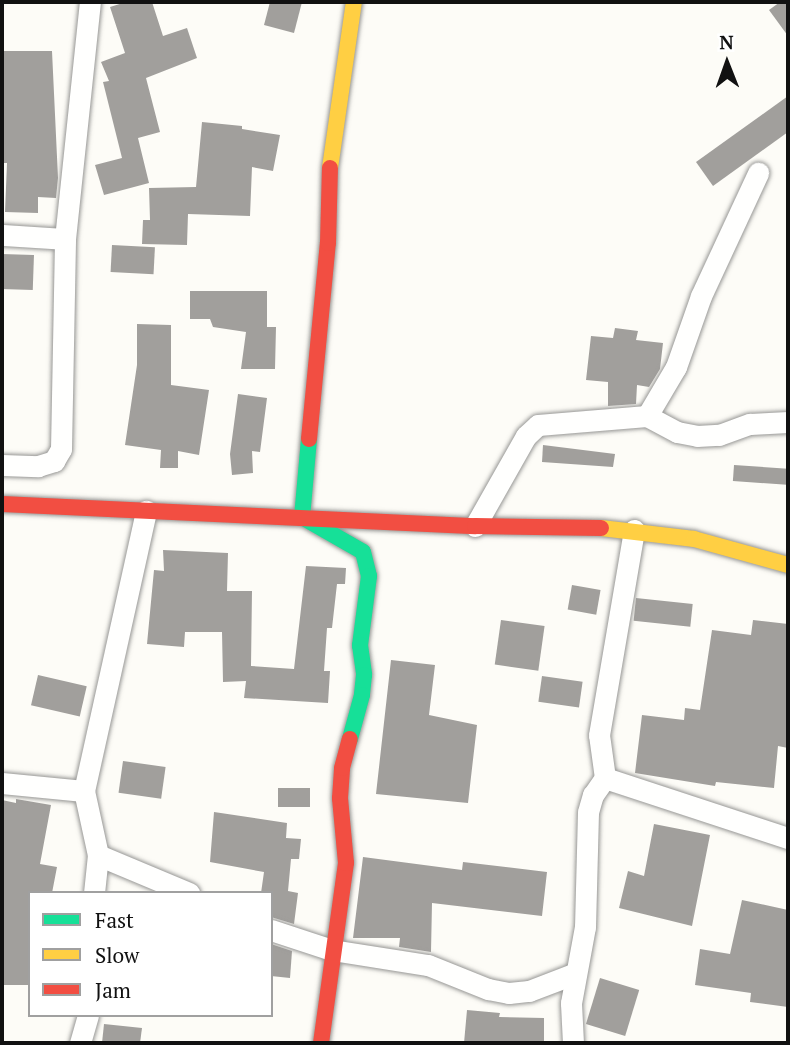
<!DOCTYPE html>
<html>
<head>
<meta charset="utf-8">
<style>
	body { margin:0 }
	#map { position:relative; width:790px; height:1045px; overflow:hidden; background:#fdfcf7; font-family:"PT Serif",serif }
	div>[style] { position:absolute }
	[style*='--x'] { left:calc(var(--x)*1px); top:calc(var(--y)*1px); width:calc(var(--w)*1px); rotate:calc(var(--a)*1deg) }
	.building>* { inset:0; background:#a19f9c; transform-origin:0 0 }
	.roads { filter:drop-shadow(0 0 2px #979795) drop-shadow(0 0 2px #979795) }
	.street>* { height:21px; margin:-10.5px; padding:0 10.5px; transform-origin:10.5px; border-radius:10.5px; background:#fffffe }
	.fast>* { height:16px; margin:-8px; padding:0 8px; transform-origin:8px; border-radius:8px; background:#16e098 }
	.slow>* { height:16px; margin:-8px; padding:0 8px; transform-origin:8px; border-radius:8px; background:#ffcf43 }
	.jam>* { height:16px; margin:-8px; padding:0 8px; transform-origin:8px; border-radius:8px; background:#f24e42 }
	span { translate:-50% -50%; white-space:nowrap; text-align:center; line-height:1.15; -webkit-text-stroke:7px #fff; paint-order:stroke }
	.frame { position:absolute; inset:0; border:4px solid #111; pointer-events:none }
	.legend { position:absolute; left:28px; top:891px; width:245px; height:126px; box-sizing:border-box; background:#fff; border:2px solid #a0a0a0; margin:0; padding:9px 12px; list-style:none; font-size:21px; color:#111 }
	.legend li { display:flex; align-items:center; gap:14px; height:35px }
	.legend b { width:35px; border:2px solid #a0a0a0 }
	.north { position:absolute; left:692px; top:28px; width:70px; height:70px; -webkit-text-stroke:5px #fff; paint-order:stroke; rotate:359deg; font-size:19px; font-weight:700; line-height:28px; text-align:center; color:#111 }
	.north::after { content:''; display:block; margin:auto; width:24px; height:32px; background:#111; clip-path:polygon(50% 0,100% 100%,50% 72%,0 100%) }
</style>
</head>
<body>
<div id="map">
	<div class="building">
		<div style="clip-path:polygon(126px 2px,152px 2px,163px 36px,187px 28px,197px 58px,146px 78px,160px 132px,138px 138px,149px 183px,104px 195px,95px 165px,122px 158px,103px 82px,109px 81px,101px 62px,125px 53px,110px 7px)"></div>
		<div style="clip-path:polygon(270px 2px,302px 2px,294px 33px,264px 25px)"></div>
		<div style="clip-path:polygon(780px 2px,788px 2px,788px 36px,769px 10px)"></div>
		<div style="clip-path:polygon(2px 51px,52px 51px,58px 178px,56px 198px,38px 197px,38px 213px,5px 212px,7px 163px,3px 163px)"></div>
		<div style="clip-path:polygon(788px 96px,788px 132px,713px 186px,696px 162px)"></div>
		<div style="clip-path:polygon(202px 122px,242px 126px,242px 129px,280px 135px,273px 171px,252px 167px,250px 216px,188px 214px,187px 245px,142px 244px,143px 220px,150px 220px,149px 188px,196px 187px)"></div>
		<div style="left:112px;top:245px;width:43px;height:27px;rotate:3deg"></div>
		<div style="left:2px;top:254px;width:32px;height:35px;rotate:2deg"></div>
		<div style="clip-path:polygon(190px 291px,267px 291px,267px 327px,276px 327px,275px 369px,241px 369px,246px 332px,213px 327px,210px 319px,190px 319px)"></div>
		<div style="clip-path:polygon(137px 324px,171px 325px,171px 385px,209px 390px,199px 455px,178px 451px,178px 468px,160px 468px,161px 450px,125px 445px,137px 365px)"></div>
		<div style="clip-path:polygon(615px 328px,638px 331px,636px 340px,663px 343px,660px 369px,649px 387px,637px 385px,636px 404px,608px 406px,608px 382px,586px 380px,591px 336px,613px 338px)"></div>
		<div style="clip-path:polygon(238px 394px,267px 398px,260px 452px,252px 451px,253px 473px,232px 475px,230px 454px)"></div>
		<div style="clip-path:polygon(543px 445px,615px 454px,613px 467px,542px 462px)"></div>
		<div style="left:734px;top:465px;width:54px;height:16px;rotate:4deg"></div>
		<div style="clip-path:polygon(163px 550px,228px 553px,227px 591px,252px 591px,251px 666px,294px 669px,306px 566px,346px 568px,345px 584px,337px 584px,332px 628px,327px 628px,324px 671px,330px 671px,328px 703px,244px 698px,246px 681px,223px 682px,222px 632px,185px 632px,184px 647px,147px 644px,154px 570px,164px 571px)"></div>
		<div style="left:572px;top:585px;width:29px;height:25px;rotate:10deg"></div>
		<div style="left:636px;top:598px;width:57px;height:23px;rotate:6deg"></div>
		<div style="left:501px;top:620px;width:44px;height:45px;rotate:8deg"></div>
		<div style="clip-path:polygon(753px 620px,788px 624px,788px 748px,778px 746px,774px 788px,716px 782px,715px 786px,635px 773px,642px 715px,684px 720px,685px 708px,700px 710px,712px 630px,751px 635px)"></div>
		<div style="clip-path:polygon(391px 660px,435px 665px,429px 715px,477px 725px,468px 803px,376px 794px)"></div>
		<div style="left:38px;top:675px;width:50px;height:31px;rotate:13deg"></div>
		<div style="left:542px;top:676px;width:41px;height:26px;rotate:8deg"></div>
		<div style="left:123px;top:761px;width:43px;height:32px;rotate:8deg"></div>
		<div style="left:278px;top:788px;width:32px;height:19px"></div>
		<div style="clip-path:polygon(16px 799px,51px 805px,40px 864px,57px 867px,52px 893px,30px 893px,30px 985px,2px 985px,2px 800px,16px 803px)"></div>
		<div style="clip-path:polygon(214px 812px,287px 823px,286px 838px,301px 839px,299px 859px,291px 859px,288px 891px,298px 893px,294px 924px,271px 917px,271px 893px,261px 893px,264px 872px,210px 862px)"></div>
		<div style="clip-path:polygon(654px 824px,710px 835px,692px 926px,619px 908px,628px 871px,644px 876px)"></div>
		<div style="clip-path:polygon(363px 857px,462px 870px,463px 862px,547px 872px,542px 916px,432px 903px,431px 952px,399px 947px,400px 938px,353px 938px)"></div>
		<div style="clip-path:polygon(742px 900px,788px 910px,788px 1007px,750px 1002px,751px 993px,695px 985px,700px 949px,730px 954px)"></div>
		<div style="clip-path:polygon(271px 944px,292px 951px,290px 978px,271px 976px)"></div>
		<div style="left:600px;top:978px;width:41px;height:48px;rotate:17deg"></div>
		<div style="clip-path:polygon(467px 1010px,500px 1013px,499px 1017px,544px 1018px,544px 1043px,464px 1043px)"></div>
		<div style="clip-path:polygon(104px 1024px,142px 1028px,140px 1043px,102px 1043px)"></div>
	</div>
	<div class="roads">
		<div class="street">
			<div style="--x:2;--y:235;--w:63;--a:3.6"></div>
			<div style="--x:647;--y:416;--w:57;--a:-59.4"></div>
			<div style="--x:676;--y:367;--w:75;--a:-70.6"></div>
			<div style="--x:701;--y:296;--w:136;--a:-65.1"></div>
			<div style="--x:2;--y:465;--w:36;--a:2"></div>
			<div style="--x:38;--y:466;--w:17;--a:-17"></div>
			<div style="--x:54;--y:461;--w:14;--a:-60"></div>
			<div style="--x:61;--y:449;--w:210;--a:-88.9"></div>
			<div style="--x:65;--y:239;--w:238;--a:-84"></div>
			<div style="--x:475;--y:526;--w:103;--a:-60.5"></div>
			<div style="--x:526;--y:436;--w:16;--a:-43"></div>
			<div style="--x:538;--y:425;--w:109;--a:-4.7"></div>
			<div style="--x:647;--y:416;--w:34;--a:28"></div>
			<div style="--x:677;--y:432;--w:20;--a:11"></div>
			<div style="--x:697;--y:436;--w:22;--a:-3"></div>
			<div style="--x:719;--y:435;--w:33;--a:-20"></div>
			<div style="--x:750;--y:424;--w:38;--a:-3"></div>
			<div style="--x:605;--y:778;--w:193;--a:18.2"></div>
			<div style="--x:2;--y:783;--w:82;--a:5.6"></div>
			<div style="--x:98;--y:855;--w:99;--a:22.7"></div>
			<div style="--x:94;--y:893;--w:38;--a:-84"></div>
			<div style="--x:98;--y:855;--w:66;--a:-102.3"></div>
			<div style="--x:84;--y:791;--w:287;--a:-77.5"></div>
			<div style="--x:271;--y:930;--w:64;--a:18.2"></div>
			<div style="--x:332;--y:950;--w:97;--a:8.9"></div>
			<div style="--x:428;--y:965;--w:65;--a:21.8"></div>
			<div style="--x:488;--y:989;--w:21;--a:11"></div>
			<div style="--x:509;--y:993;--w:20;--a:-6"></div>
			<div style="--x:529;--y:991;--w:50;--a:-21"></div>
			<div style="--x:80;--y:1043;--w:29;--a:-74"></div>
			<div style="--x:573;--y:1043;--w:40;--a:-92.9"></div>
			<div style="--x:571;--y:1003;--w:77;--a:-79.6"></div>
			<div style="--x:585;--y:927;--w:115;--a:-88.5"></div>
			<div style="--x:588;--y:812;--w:18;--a:-74"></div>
			<div style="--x:593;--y:795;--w:21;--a:-55"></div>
			<div style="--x:605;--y:778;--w:43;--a:-97.9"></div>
			<div style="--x:599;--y:735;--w:208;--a:-80.3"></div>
		</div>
		<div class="fast">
			<div style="--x:309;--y:439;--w:78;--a:95.1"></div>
			<div style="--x:302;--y:517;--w:70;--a:29.8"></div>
			<div style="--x:363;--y:552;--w:25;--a:76"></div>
			<div style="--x:369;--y:576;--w:70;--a:97.4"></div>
			<div style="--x:360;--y:645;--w:30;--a:82"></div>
			<div style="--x:364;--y:675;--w:20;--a:96"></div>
			<div style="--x:362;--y:695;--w:46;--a:105.3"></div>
		</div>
		<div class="slow">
			<div style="--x:330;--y:168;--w:168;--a:-81.8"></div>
			<div style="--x:601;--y:528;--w:94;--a:6.7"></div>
			<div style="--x:694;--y:539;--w:98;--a:15.5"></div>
		</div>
		<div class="jam">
			<div style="--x:309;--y:439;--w:197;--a:-84.5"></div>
			<div style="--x:328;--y:243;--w:75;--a:-88.5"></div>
			<div style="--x:2;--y:504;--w:474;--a:2.7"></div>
			<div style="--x:475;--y:526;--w:126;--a:0.9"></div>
			<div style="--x:321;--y:1043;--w:182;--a:-82.1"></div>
			<div style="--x:346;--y:863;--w:65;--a:-95.3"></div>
			<div style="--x:340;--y:798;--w:30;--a:-86"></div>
			<div style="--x:342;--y:768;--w:30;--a:-75"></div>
		</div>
	</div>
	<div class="frame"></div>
	<ul class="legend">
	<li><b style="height:9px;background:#16e098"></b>Fast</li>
	<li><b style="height:9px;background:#ffcf43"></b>Slow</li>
	<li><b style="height:9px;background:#f24e42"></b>Jam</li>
	</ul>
	<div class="north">N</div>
</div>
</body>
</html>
